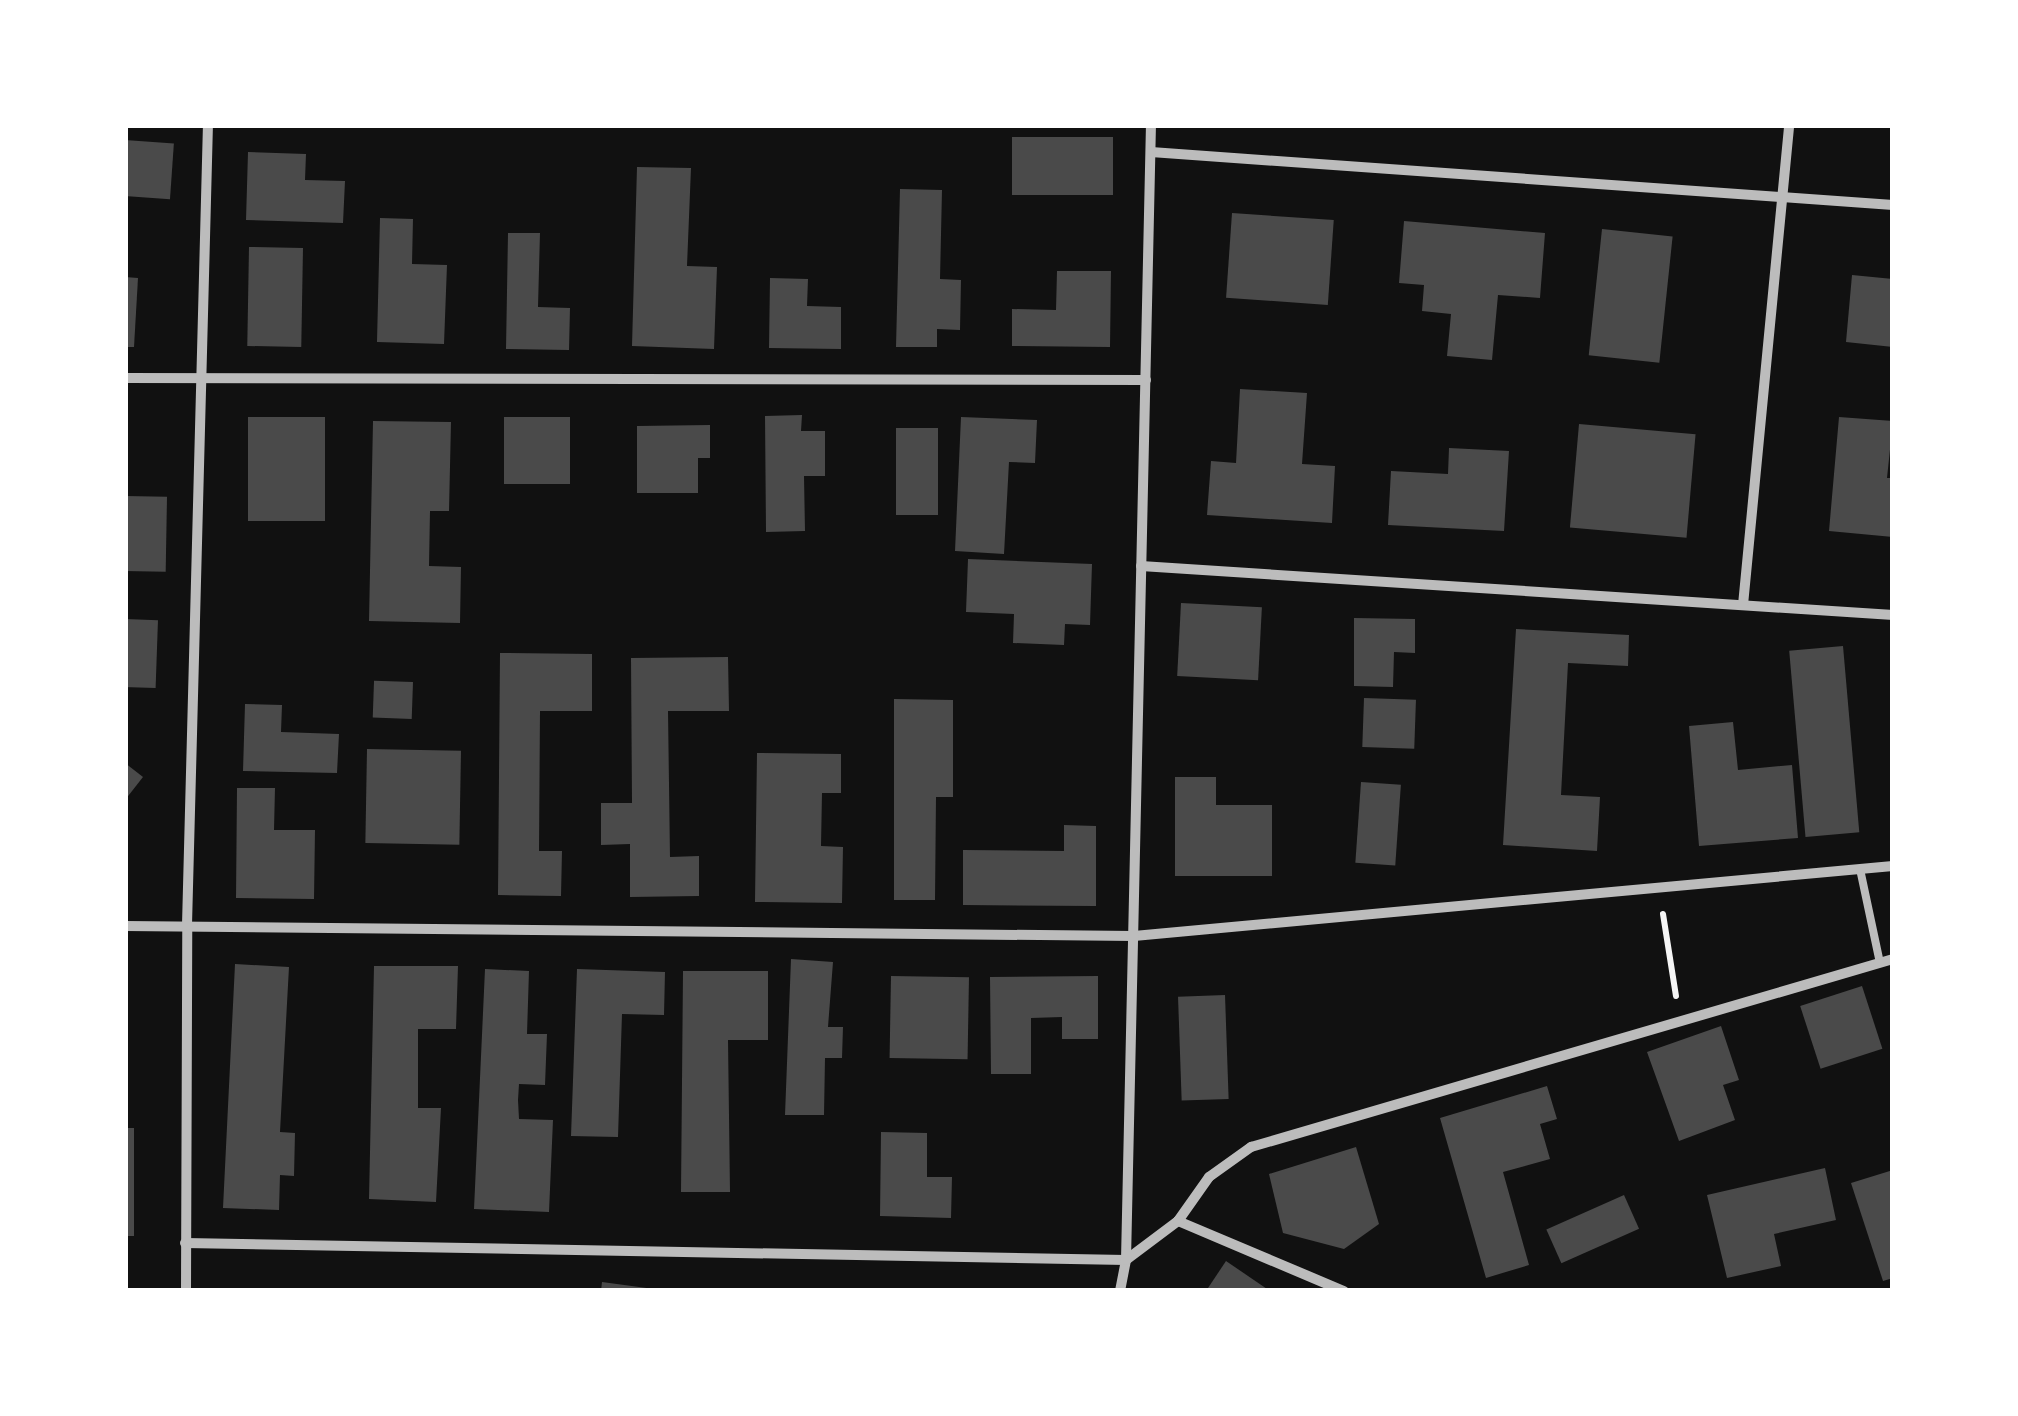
<!DOCTYPE html>
<html>
<head>
<meta charset="utf-8">
<style>
	body { margin:0 }
	#map { position:relative; width:2018px; height:1416px; overflow:hidden; background:#111; font-family:"Fira Sans Condensed",sans-serif }
	div>[style] { position:absolute }
	[style*='--x'] { left:calc(var(--x)*1px); top:calc(var(--y)*1px); width:calc(var(--w)*1px); rotate:calc(var(--a)*1deg) }
	.building>* { inset:0; background:#4a4a4a; transform-origin:0 0 }
	.path>* { height:6px; margin:-3px; padding:0 3px; transform-origin:3px; border-radius:3px; background:#f5f5f5 }
	.service>* { height:8px; margin:-4px; padding:0 4px; transform-origin:4px; border-radius:4px; background:#bcbcbc }
	.minor>* { height:10px; margin:-5px; padding:0 5px; transform-origin:5px; border-radius:5px; background:#bcbcbc }
	span { translate:-50% -50%; white-space:nowrap; text-align:center; line-height:1.15; -webkit-text-stroke:10px #fff; paint-order:stroke }
	.frame { position:absolute; inset:0; border:128px solid #fff; pointer-events:none }
</style>
</head>
<body>
<div id="map">
	<div class="building">
		<div style="left:1012px;top:137px;width:101px;height:58px"></div>
		<div style="left:125px;top:140px;width:49px;height:56px;rotate:4deg"></div>
		<div style="clip-path:polygon(248px 152px,306px 154px,305px 180px,345px 181px,343px 223px,246px 220px)"></div>
		<div style="clip-path:polygon(637px 167px,691px 168px,687px 266px,717px 267px,714px 349px,632px 346px)"></div>
		<div style="clip-path:polygon(900px 189px,942px 190px,940px 279px,961px 280px,960px 330px,937px 329px,937px 347px,896px 347px)"></div>
		<div style="left:1232px;top:213px;width:102px;height:85px;rotate:4deg"></div>
		<div style="clip-path:polygon(380px 218px,413px 219px,412px 264px,447px 265px,444px 344px,377px 342px)"></div>
		<div style="clip-path:polygon(1404px 221px,1545px 233px,1540px 298px,1498px 295px,1492px 360px,1447px 356px,1451px 314px,1422px 311px,1424px 285px,1399px 283px)"></div>
		<div style="left:1602px;top:229px;width:71px;height:127px;rotate:6deg"></div>
		<div style="clip-path:polygon(508px 233px,540px 233px,538px 307px,570px 308px,569px 350px,506px 349px)"></div>
		<div style="left:249px;top:247px;width:54px;height:99px;rotate:1deg"></div>
		<div style="clip-path:polygon(1057px 271px,1111px 271px,1110px 347px,1012px 346px,1012px 309px,1056px 310px)"></div>
		<div style="clip-path:polygon(1852px 275px,1893px 279px,1893px 347px,1846px 342px)"></div>
		<div style="clip-path:polygon(125px 277px,138px 278px,134px 347px,125px 347px)"></div>
		<div style="clip-path:polygon(770px 278px,808px 279px,807px 306px,841px 307px,841px 349px,769px 348px)"></div>
		<div style="clip-path:polygon(1240px 389px,1307px 393px,1302px 464px,1335px 466px,1332px 523px,1207px 515px,1211px 461px,1236px 463px)"></div>
		<div style="clip-path:polygon(802px 415px,801px 431px,825px 431px,825px 476px,804px 476px,805px 531px,766px 532px,765px 416px)"></div>
		<div style="left:248px;top:417px;width:77px;height:104px"></div>
		<div style="left:504px;top:417px;width:66px;height:67px"></div>
		<div style="clip-path:polygon(961px 417px,1037px 420px,1035px 463px,1009px 462px,1004px 554px,955px 551px)"></div>
		<div style="clip-path:polygon(1839px 417px,1893px 421px,1887px 478px,1893px 478px,1893px 537px,1829px 531px)"></div>
		<div style="clip-path:polygon(373px 421px,451px 422px,449px 511px,430px 511px,429px 566px,461px 567px,460px 623px,369px 621px)"></div>
		<div style="left:1579px;top:424px;width:117px;height:104px;rotate:5deg"></div>
		<div style="clip-path:polygon(710px 425px,710px 458px,698px 458px,698px 493px,637px 493px,637px 426px)"></div>
		<div style="left:896px;top:428px;width:42px;height:87px"></div>
		<div style="clip-path:polygon(1449px 448px,1509px 451px,1504px 531px,1388px 525px,1391px 471px,1448px 474px)"></div>
		<div style="left:125px;top:496px;width:42px;height:75px;rotate:1deg"></div>
		<div style="clip-path:polygon(968px 559px,1092px 564px,1090px 625px,1065px 624px,1064px 645px,1013px 643px,1014px 614px,966px 612px)"></div>
		<div style="left:1181px;top:603px;width:81px;height:73px;rotate:3deg"></div>
		<div style="clip-path:polygon(1354px 618px,1415px 619px,1415px 653px,1394px 652px,1393px 687px,1354px 686px)"></div>
		<div style="left:125px;top:619px;width:33px;height:68px;rotate:2deg"></div>
		<div style="clip-path:polygon(1516px 629px,1629px 635px,1628px 666px,1568px 663px,1561px 795px,1600px 797px,1597px 851px,1503px 845px)"></div>
		<div style="left:1843px;top:646px;width:187px;height:54px;rotate:85deg"></div>
		<div style="clip-path:polygon(500px 653px,592px 654px,592px 711px,540px 711px,539px 851px,562px 851px,561px 896px,498px 895px)"></div>
		<div style="clip-path:polygon(728px 657px,729px 711px,668px 711px,670px 857px,699px 856px,699px 896px,630px 897px,630px 844px,601px 845px,601px 803px,632px 803px,631px 658px)"></div>
		<div style="left:413px;top:682px;width:37px;height:39px;rotate:92deg"></div>
		<div style="left:1364px;top:698px;width:52px;height:49px;rotate:2deg"></div>
		<div style="clip-path:polygon(894px 699px,953px 700px,953px 797px,936px 797px,935px 900px,894px 900px)"></div>
		<div style="clip-path:polygon(245px 704px,282px 705px,281px 732px,339px 734px,337px 773px,243px 771px)"></div>
		<div style="clip-path:polygon(1733px 722px,1738px 770px,1792px 765px,1798px 838px,1699px 846px,1689px 726px)"></div>
		<div style="left:367px;top:749px;width:94px;height:94px;rotate:1deg"></div>
		<div style="clip-path:polygon(757px 753px,841px 754px,841px 793px,822px 793px,821px 846px,843px 847px,842px 903px,755px 902px)"></div>
		<div style="clip-path:polygon(125px 763px,143px 777px,125px 800px)"></div>
		<div style="clip-path:polygon(1175px 777px,1216px 777px,1216px 805px,1272px 805px,1272px 876px,1175px 876px)"></div>
		<div style="left:1361px;top:782px;width:40px;height:81px;rotate:4deg"></div>
		<div style="clip-path:polygon(237px 788px,275px 788px,274px 830px,315px 830px,314px 899px,236px 898px)"></div>
		<div style="clip-path:polygon(1064px 825px,1096px 826px,1096px 906px,963px 905px,963px 850px,1064px 851px)"></div>
		<div style="clip-path:polygon(791px 959px,833px 962px,828px 1027px,843px 1027px,842px 1058px,825px 1058px,824px 1115px,785px 1115px)"></div>
		<div style="clip-path:polygon(235px 964px,289px 967px,280px 1132px,295px 1133px,294px 1176px,280px 1175px,279px 1210px,223px 1208px)"></div>
		<div style="clip-path:polygon(374px 966px,458px 966px,456px 1029px,418px 1029px,418px 1108px,441px 1108px,436px 1202px,369px 1199px)"></div>
		<div style="clip-path:polygon(485px 969px,529px 971px,527px 1034px,547px 1034px,545px 1085px,519px 1084px,518px 1100px,519px 1119px,553px 1120px,549px 1212px,474px 1209px)"></div>
		<div style="clip-path:polygon(577px 969px,665px 972px,664px 1015px,622px 1014px,618px 1137px,571px 1136px)"></div>
		<div style="clip-path:polygon(683px 971px,768px 971px,768px 1040px,728px 1040px,730px 1192px,681px 1192px)"></div>
		<div style="left:891px;top:976px;width:78px;height:82px;rotate:1deg"></div>
		<div style="clip-path:polygon(1098px 976px,1098px 1039px,1062px 1039px,1062px 1017px,1031px 1018px,1031px 1074px,991px 1074px,990px 977px)"></div>
		<div style="left:1862px;top:986px;width:66px;height:65px;rotate:72deg"></div>
		<div style="left:1225px;top:995px;width:104px;height:47px;rotate:88deg"></div>
		<div style="clip-path:polygon(1721px 1026px,1739px 1080px,1723px 1085px,1735px 1120px,1679px 1141px,1647px 1052px)"></div>
		<div style="clip-path:polygon(1547px 1086px,1557px 1119px,1540px 1124px,1550px 1159px,1503px 1172px,1529px 1265px,1486px 1278px,1440px 1118px)"></div>
		<div style="left:125px;top:1128px;width:9px;height:108px"></div>
		<div style="clip-path:polygon(881px 1132px,927px 1133px,927px 1177px,952px 1177px,951px 1218px,880px 1216px)"></div>
		<div style="clip-path:polygon(1356px 1147px,1379px 1224px,1344px 1249px,1283px 1233px,1269px 1174px)"></div>
		<div style="clip-path:polygon(1825px 1168px,1836px 1220px,1774px 1234px,1781px 1266px,1727px 1278px,1707px 1195px)"></div>
		<div style="clip-path:polygon(1893px 1170px,1893px 1278px,1883px 1281px,1851px 1183px)"></div>
		<div style="left:1624px;top:1195px;width:37px;height:85px;rotate:66deg"></div>
		<div style="clip-path:polygon(1226px 1261px,1270px 1291px,1206px 1291px)"></div>
		<div style="clip-path:polygon(602px 1282px,654px 1289px,654px 1291px,601px 1291px)"></div>
	</div>
	<div class="path">
		<div style="--x:1663;--y:914;--w:83;--a:81"></div>
	</div>
	<div class="service">
		<div style="--x:1860;--y:869;--w:96;--a:78"></div>
	</div>
	<div class="minor">
		<div style="--x:1151;--y:152;--w:744;--a:4.09"></div>
		<div style="--x:125;--y:378;--w:1021;--a:0.11"></div>
		<div style="--x:1141;--y:566;--w:754;--a:3.73"></div>
		<div style="--x:1743;--y:605;--w:482;--a:-84.5"></div>
		<div style="--x:125;--y:926;--w:1009;--a:0.57"></div>
		<div style="--x:1134;--y:936;--w:762;--a:-5.27"></div>
		<div style="--x:1178;--y:1221;--w:180;--a:22.9"></div>
		<div style="--x:185;--y:1243;--w:941;--a:1.03"></div>
		<div style="--x:1126;--y:1260;--w:65;--a:-36.9"></div>
		<div style="--x:1178;--y:1221;--w:54;--a:-54.8"></div>
		<div style="--x:1209;--y:1177;--w:52;--a:-35.5"></div>
		<div style="--x:1251;--y:1147;--w:669;--a:-16.32"></div>
		<div style="--x:186;--y:1291;--w:366;--a:-89.8"></div>
		<div style="--x:187;--y:925;--w:800;--a:-88.5"></div>
		<div style="--x:1120;--y:1291;--w:32;--a:-79"></div>
		<div style="--x:1126;--y:1260;--w:1135;--a:-88.74"></div>
	</div>
	<div class="frame"></div>
</div>
</body>
</html>
